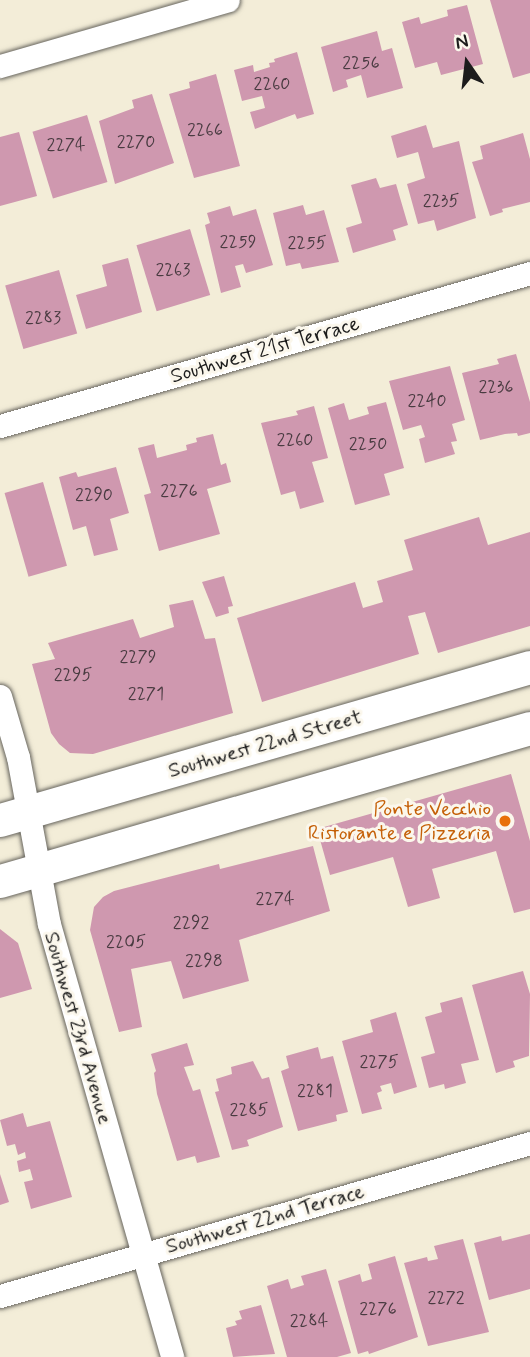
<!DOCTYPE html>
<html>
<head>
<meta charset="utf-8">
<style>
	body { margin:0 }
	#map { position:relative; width:530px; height:1357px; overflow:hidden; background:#f3edd8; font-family:Mynerve,sans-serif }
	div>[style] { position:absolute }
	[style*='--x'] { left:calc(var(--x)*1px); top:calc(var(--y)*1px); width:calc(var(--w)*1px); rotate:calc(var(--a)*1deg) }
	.building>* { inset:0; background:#cf98af; transform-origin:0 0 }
	.roads { filter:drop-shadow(0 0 2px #67655e) drop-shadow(0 0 2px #67655e) }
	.street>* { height:23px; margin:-11.5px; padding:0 11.5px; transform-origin:11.5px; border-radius:11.5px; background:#fff }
	.secondary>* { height:33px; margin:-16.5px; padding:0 16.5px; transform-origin:16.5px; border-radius:16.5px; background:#fff }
	.dots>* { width:19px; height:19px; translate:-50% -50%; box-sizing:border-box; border:4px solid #fbf7ec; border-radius:50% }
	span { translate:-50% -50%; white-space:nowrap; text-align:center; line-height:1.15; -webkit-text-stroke:6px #fbf7ec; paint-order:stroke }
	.number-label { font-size:18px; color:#493b41 }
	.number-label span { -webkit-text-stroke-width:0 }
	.street-label { font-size:21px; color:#1c1c1c }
	.food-label { font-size:21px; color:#c56008 }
	.right { translate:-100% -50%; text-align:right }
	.north { position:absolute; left:432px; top:28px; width:70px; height:70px; -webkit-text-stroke:5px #fbf7ec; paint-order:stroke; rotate:346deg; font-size:19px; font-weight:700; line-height:28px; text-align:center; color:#1c1c1c }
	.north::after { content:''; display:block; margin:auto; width:24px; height:32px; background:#1c1c1c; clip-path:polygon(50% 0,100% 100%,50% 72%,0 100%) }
</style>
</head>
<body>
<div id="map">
	<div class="building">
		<div style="clip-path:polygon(490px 0,530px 0,530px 73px,513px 78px)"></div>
		<div style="clip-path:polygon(467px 5px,483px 64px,441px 75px,437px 62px,415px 68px,402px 22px,419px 17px,421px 24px,448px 16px,447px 10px)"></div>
		<div style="clip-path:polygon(377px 31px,382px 51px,392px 48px,403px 88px,367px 98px,361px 75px,346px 80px,348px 87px,333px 92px,321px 47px)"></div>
		<div style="clip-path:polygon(297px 52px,314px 114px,297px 119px,295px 114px,255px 129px,250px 112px,265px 108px,262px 96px,242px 101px,234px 70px,253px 65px,254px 72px,270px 67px,269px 63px,275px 62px,274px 59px)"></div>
		<div style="clip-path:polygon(216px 74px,240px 166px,194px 178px,169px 94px,190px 88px,189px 82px)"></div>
		<div style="clip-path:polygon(152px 94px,174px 163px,115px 184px,99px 121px,134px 108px,132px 100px)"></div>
		<div style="left:87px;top:115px;width:70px;height:57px;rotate:73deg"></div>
		<div style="clip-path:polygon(426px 125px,433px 148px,459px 141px,476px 218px,437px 231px,434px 220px,418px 224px,407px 184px,425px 178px,418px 152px,397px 158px,391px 136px)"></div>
		<div style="clip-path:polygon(19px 132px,37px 196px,0 206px,0 137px)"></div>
		<div style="clip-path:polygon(523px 133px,530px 159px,530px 202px,502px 209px,503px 212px,490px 216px,472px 162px,483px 159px,480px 146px)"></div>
		<div style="clip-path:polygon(376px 178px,380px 188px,396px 184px,408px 225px,393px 230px,396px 240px,353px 253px,346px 228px,362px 223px,351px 185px)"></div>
		<div style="clip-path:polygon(303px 205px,306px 215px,324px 210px,339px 262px,302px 269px,300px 263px,286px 266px,273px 213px)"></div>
		<div style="clip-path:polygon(230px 206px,233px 216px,256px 209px,273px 265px,246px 273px,243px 264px,235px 266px,241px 287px,221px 293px,205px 225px,210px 223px,207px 213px)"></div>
		<div style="left:190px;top:229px;width:69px;height:56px;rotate:73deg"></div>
		<div style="clip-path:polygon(128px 258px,142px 312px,86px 329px,76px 295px,107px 286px,102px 265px)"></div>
		<div style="left:59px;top:270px;width:66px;height:56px;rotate:74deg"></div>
		<div style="clip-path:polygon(516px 354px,530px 402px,530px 433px,518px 436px,517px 433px,505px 434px,480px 440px,462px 373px,499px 364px,497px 359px)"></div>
		<div style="clip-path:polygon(450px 366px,465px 420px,452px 424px,457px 441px,451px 442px,455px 454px,425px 463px,419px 439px,425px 437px,421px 425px,403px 430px,389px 381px)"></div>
		<div style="clip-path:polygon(386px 402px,404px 468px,384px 474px,390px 495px,355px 505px,328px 408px,344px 403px,349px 420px,369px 414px,367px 407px)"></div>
		<div style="clip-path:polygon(314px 406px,328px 458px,312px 462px,324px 502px,300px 509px,295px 491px,281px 495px,261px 423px,298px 415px,296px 411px)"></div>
		<div style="clip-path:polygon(213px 434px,221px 465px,226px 463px,231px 482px,207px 489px,220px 534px,159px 551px,144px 495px,151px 493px,138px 448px,154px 444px,157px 458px,187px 450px,186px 445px,197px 442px,196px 438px)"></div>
		<div style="clip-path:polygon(116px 467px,129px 513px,110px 519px,118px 550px,94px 556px,86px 526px,73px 530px,59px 477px,76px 472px,78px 477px)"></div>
		<div style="left:43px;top:482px;width:87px;height:40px;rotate:74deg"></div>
		<div style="clip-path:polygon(479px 517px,488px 545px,530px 532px,530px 626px,438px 653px,425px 612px,408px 616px,419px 654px,262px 702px,237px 618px,355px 582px,363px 608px,383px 602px,377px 581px,413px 570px,404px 540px)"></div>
		<div style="clip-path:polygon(224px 576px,233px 606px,228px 607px,229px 613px,216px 617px,202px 582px)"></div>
		<div style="clip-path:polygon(193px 600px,205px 639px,215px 638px,233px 713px,93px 754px,70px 753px,59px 744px,51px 733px,32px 664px,55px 659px,48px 643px,133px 619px,140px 638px,174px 627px,169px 605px)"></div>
		<div style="clip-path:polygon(511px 774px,530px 841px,530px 909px,514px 913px,496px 851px,432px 869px,440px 898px,408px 907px,393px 857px,330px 875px,317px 829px)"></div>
		<div style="clip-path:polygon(313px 846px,330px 911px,239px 940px,249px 981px,183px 999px,171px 961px,131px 969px,142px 1027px,119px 1032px,90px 930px,94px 907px,103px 897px,114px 891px,219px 864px,220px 869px)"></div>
		<div style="clip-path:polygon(0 929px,18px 943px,32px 989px,0 998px)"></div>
		<div style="clip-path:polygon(523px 971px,530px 994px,529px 1056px,513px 1061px,515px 1067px,496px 1073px,472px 985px)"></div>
		<div style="clip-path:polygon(462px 997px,479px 1060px,461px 1064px,466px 1083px,445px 1089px,444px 1084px,429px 1088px,421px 1057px,435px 1053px,425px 1017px,442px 1012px,440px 1003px)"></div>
		<div style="clip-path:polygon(396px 1012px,417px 1087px,394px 1094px,391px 1083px,380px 1086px,382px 1091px,377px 1093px,382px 1109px,362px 1114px,342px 1041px,373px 1032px,370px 1020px)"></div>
		<div style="clip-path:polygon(187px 1043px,194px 1065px,184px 1067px,193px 1091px,200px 1089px,220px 1157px,197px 1163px,195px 1156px,177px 1161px,157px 1094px,154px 1073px,156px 1071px,151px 1054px)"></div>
		<div style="clip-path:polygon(318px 1047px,321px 1059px,333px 1056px,348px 1112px,336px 1115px,337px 1121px,298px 1131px,281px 1071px,289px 1068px,286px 1056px)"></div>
		<div style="clip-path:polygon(253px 1061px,262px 1079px,269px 1077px,283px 1127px,247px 1140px,249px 1146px,232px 1150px,215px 1092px,219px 1091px,216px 1079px,232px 1074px,231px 1067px)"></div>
		<div style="clip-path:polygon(23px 1113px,27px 1127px,50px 1121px,72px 1197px,31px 1209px,24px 1182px,33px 1180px,30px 1169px,19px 1172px,17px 1161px,26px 1158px,25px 1152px,18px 1155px,15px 1144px,7px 1146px,0 1120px)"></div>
		<div style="clip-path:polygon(0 1174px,9px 1202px,0 1205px)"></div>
		<div style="clip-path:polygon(530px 1234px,530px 1289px,489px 1300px,474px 1243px,501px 1236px,502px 1241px)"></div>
		<div style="clip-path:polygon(463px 1239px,489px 1332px,428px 1346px,404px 1263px,427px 1257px,428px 1261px,438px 1259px,434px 1246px)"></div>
		<div style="clip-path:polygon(395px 1256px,418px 1337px,369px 1354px,368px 1351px,358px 1354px,338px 1281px,360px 1274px,362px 1282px,372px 1279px,368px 1264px)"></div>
		<div style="clip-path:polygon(326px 1269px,351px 1353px,337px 1357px,287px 1357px,267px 1286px,288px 1279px,291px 1289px,304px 1285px,301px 1276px)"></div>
		<div style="clip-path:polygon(261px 1305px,275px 1354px,233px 1357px,226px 1328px,237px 1325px,235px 1321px,242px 1319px,239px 1311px)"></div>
	</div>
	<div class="roads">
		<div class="street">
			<div style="--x:0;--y:66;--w:237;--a:-16.1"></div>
			<div style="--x:0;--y:426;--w:552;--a:-16.1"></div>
			<div style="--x:0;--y:696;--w:64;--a:73.6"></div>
			<div style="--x:18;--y:757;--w:170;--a:79.5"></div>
			<div style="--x:49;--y:924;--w:450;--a:74.1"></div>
			<div style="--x:0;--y:1296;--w:552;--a:-16.1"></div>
		</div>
		<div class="secondary">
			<div style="--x:0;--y:820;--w:552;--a:-16.1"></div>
			<div style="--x:0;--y:881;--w:552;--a:-16.1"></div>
		</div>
	</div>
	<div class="dots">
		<div style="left:505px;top:821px;background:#e8710a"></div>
	</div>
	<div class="number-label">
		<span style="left:361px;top:63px">2256</span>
		<span style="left:272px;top:84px">2260</span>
		<span style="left:205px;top:130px">2266</span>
		<span style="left:136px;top:142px">2270</span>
		<span style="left:66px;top:145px">2274</span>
		<span style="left:441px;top:201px">2235</span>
		<span style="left:238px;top:242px">2259</span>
		<span style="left:307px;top:243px">2255</span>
		<span style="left:173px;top:270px">2263</span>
		<span style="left:43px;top:318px">2283</span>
		<span style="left:496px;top:387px">2236</span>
		<span style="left:427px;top:401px">2240</span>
		<span style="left:295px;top:440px">2260</span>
		<span style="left:368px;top:444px">2250</span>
		<span style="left:179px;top:491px">2276</span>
		<span style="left:94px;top:495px">2290</span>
		<span style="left:138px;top:657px">2279</span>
		<span style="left:73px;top:675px">2295</span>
		<span style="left:146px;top:694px">2271</span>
		<span style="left:275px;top:899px">2274</span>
		<span style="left:191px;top:923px">2292</span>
		<span style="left:126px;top:942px">2205</span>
		<span style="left:204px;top:961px">2298</span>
		<span style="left:379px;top:1062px">2275</span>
		<span style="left:315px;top:1091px">2281</span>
		<span style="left:249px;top:1110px">2285</span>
		<span style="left:446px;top:1298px">2272</span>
		<span style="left:378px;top:1309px">2276</span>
		<span style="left:309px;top:1321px">2284</span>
	</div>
	<div class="street-label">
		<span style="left:265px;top:350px;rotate:-16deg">Southwest 21st Terrace</span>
		<span style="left:265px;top:744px;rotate:-16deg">Southwest 22nd Street</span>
		<span style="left:78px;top:1028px;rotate:74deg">Southwest 23rd Avenue</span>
		<span style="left:265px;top:1219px;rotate:-16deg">Southwest 22nd Terrace</span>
	</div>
	<div class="food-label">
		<span class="right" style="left:491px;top:821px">Ponte Vecchio<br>Ristorante e Pizzeria</span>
	</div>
	<div class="north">N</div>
</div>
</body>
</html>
